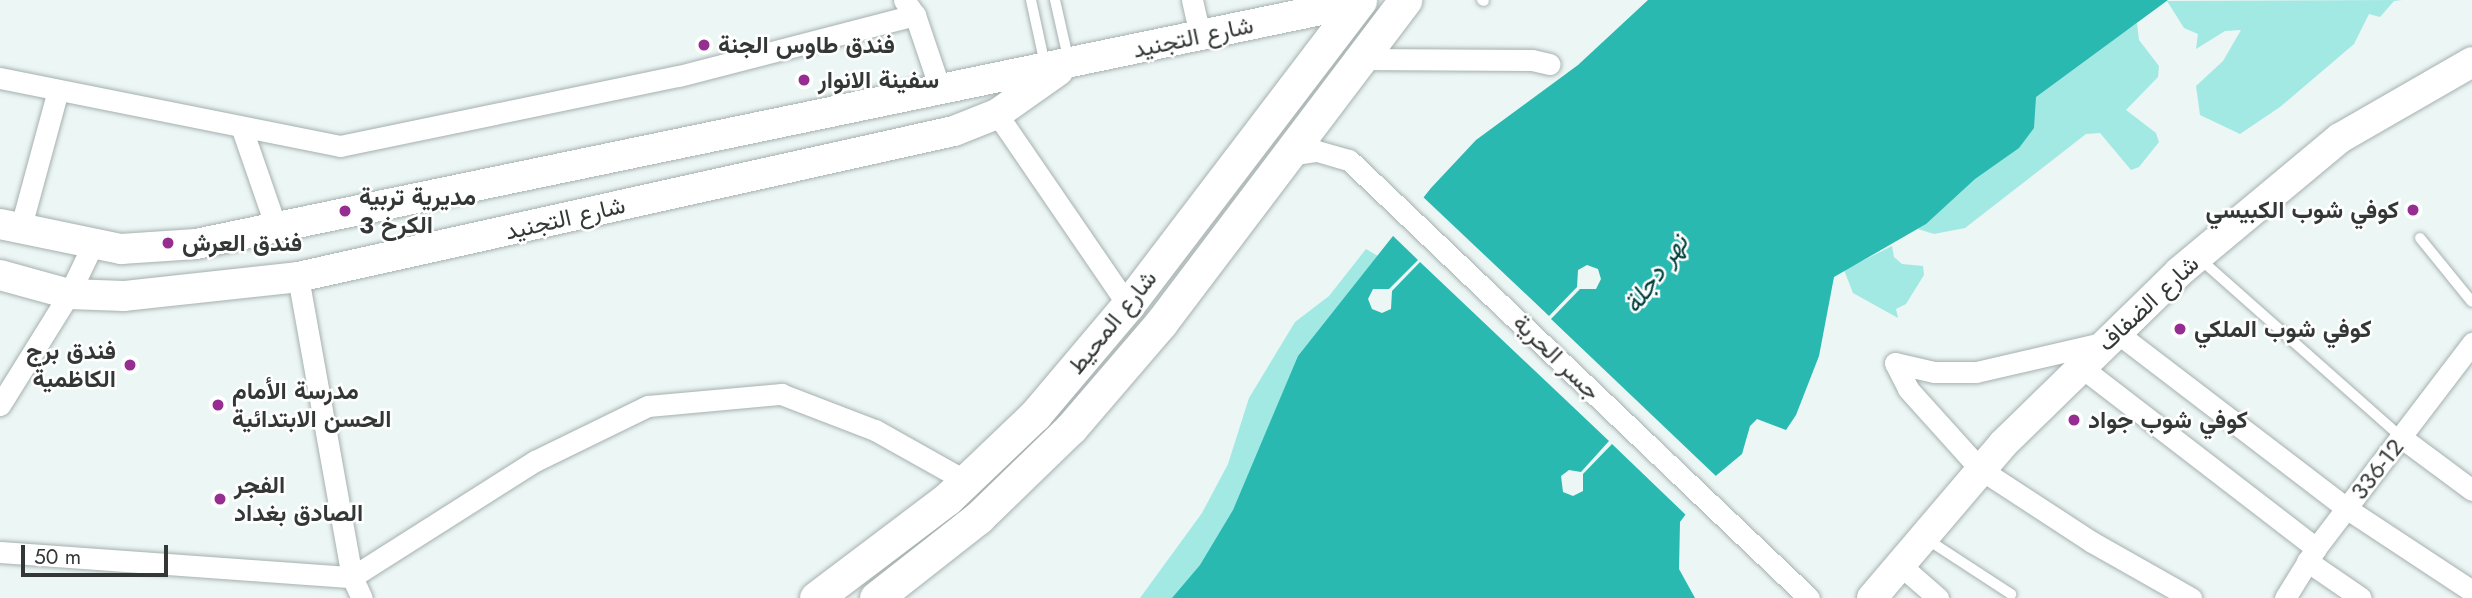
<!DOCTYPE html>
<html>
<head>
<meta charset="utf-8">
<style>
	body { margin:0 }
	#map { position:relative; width:2472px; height:598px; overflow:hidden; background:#ebf6f5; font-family:Jost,Vazirmatn,sans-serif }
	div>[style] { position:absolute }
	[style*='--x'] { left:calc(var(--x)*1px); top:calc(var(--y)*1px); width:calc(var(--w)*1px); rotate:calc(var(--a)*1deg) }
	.green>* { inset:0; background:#a2e9e3 }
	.water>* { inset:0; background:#29b9b1 }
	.pier>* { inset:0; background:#ebf6f5 }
	.roads { filter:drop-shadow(0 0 2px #a6b0af) drop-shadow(0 0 2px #a6b0af) }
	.lane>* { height:10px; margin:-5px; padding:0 5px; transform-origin:5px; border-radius:5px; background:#fff }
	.street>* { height:21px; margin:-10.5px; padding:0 10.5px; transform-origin:10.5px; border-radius:10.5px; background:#fff }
	.secondary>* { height:30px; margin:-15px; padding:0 15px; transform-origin:15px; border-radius:15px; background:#fff }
	.primary>* { height:33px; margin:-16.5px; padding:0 16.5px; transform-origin:16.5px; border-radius:16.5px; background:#fff }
	.dots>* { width:19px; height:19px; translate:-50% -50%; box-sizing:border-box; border:4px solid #fff; border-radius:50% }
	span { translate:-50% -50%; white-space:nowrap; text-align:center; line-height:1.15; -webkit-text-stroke:5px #fff; paint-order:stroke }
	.street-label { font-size:24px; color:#333736 }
	.poi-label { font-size:24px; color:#333736; font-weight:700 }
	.left { translate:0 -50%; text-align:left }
	.right { translate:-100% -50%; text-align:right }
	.water-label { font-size:26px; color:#00403d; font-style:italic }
	.scale { position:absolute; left:21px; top:545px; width:147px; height:32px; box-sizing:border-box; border:4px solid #333736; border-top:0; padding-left:9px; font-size:21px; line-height:24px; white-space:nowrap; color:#333736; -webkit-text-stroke:5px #fff; paint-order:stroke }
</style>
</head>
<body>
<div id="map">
	<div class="green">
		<div style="clip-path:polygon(2402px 0,2394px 1px,2380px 17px,2369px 14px,2354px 44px,2280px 107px,2240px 134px,2200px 115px,2196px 86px,2223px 61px,2241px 30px,2225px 31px,2196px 49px,2198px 34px,2184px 28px,2167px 1px)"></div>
		<div style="clip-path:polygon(2137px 23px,2139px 40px,2159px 66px,2158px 77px,2126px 110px,2156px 133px,2159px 142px,2139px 167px,2131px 170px,2100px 133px,2086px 134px,1965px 228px,1934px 234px,1918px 229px,1926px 223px,1963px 137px)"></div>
		<div style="clip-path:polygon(1892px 246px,1894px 257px,1902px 264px,1923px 266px,1924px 275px,1906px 304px,1896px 309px,1898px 318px,1853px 293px,1844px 270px)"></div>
		<div style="clip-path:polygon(1366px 249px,1378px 256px,1351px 290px,1187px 598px,1140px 598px,1202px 513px,1228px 464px,1249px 398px,1295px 322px,1329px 296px)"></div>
	</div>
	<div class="water">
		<div style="clip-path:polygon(1648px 0,2168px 0,2036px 97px,2034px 128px,2019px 148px,1975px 179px,1926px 224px,1834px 277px,1819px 356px,1796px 415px,1786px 430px,1757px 419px,1750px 426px,1742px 454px,1712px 479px,1680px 522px,1679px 569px,1695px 598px,1172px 598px,1200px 565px,1233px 510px,1298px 356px,1431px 188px,1476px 140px,1578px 65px)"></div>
	</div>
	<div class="pier">
		<div style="clip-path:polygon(1421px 195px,1549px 316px,1577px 287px,1578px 270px,1587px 265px,1598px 269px,1601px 279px,1596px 289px,1580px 289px,1551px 319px,1718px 478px,1687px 516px,1612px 444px,1583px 474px,1583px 491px,1573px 496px,1563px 492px,1561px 476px,1569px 470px,1581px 472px,1609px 441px,1420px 262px,1392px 291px,1391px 309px,1382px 313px,1372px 309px,1368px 299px,1373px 289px,1389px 289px,1418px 260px,1391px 234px)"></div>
	</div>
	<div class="roads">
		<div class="lane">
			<div style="--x:1031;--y:0;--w:66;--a:77.8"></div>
			<div style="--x:1055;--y:0;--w:64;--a:77.3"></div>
			<div style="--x:1482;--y:0;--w:2;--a:27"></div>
			<div style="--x:2420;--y:238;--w:82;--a:50.9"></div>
			<div style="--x:2200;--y:259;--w:270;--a:41.5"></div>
			<div style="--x:1925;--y:538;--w:103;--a:33.1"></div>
		</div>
		<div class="street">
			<div style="--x:904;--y:0;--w:19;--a:54"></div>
			<div style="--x:915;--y:15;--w:78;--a:71.3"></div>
			<div style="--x:1192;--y:0;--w:37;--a:77"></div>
			<div style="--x:1361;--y:59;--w:171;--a:0.3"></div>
			<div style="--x:1532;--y:60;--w:18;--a:13"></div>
			<div style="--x:0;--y:78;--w:347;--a:11.3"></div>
			<div style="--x:340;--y:146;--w:346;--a:-11.7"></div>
			<div style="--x:679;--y:76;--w:244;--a:-14.5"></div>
			<div style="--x:997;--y:114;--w:232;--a:55.6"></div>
			<div style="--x:242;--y:129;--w:107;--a:70.9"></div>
			<div style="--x:1288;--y:155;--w:29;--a:-8"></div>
			<div style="--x:1317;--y:151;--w:33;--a:16"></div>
			<div style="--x:1349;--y:160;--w:635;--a:43.6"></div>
			<div style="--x:20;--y:230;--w:145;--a:-74.8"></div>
			<div style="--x:298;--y:277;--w:305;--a:79.8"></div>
			<div style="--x:352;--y:577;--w:23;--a:65"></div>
			<div style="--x:2116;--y:332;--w:290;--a:37.4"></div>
			<div style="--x:2346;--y:508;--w:151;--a:33.4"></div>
			<div style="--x:1895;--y:363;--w:29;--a:63"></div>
			<div style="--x:1908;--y:389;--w:108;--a:48"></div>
			<div style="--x:1980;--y:469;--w:134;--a:33.1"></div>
			<div style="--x:2092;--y:542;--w:114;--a:29.5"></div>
			<div style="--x:1895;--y:363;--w:40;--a:13"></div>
			<div style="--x:1934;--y:372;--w:42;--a:0"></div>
			<div style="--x:1976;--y:372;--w:133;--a:-13"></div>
			<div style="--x:2081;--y:367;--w:297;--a:37.6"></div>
			<div style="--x:0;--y:405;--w:131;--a:-58.1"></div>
			<div style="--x:69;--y:294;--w:53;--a:-64.4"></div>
			<div style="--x:2402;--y:438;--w:87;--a:36.6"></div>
			<div style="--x:0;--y:552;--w:353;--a:4.1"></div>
			<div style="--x:352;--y:577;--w:217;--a:-32.4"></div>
			<div style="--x:535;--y:461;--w:126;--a:-26"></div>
			<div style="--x:648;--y:406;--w:134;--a:-5.2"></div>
			<div style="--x:781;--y:394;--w:101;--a:21"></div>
			<div style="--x:875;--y:430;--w:104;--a:29.3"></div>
			<div style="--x:2307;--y:561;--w:65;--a:34.4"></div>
			<div style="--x:1899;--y:564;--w:52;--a:41.1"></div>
			<div style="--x:2285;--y:598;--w:59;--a:-58.2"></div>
			<div style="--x:2316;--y:548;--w:258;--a:-52.7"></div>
		</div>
		<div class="secondary">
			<div style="--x:0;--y:224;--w:124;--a:11.7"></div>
			<div style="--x:121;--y:249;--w:75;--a:-3.8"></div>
			<div style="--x:196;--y:244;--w:1188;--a:-11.75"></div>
			<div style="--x:0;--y:275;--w:72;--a:15.4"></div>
			<div style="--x:69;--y:294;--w:55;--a:2.1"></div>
			<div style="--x:124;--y:296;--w:175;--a:-6.2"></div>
			<div style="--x:298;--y:277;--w:672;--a:-12.55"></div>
			<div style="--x:954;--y:131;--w:46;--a:-21.6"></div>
			<div style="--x:997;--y:114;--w:75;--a:-35.2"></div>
			<div style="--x:1872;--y:598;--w:202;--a:-49.6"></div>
			<div style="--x:2003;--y:444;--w:246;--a:-44.3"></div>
			<div style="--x:2179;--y:272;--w:209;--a:-39.8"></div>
			<div style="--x:2340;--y:138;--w:152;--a:-29.9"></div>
		</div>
		<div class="primary">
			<div style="--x:816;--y:598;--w:164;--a:-37.1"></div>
			<div style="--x:947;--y:499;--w:122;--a:-43.7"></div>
			<div style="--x:1035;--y:415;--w:144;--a:-49.8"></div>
			<div style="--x:1128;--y:305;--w:383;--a:-52.7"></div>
			<div style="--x:876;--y:598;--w:130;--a:-38.1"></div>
			<div style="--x:978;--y:518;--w:129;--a:-44.1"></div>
			<div style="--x:1071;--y:428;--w:138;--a:-49.4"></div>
			<div style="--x:1161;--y:323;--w:405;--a:-52.9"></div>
		</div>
	</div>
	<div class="dots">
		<div style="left:704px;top:45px;background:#962e92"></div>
		<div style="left:804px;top:80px;background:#962e92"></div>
		<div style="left:2413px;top:210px;background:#962e92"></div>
		<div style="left:345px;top:211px;background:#962e92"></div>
		<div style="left:168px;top:243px;background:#962e92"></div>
		<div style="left:2180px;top:329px;background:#962e92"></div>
		<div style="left:130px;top:365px;background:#962e92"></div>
		<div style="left:218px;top:405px;background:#962e92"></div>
		<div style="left:2074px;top:420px;background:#962e92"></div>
		<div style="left:220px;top:499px;background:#962e92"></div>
	</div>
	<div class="street-label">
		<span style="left:1193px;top:37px;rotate:-12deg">شارع التجنيد</span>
		<span style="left:565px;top:218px;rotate:-13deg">شارع التجنيد</span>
		<span style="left:2148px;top:303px;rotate:-43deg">شارع الضفاف</span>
		<span style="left:1112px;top:322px;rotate:-51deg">شارع المحيط</span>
		<span style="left:1557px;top:357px;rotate:44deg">جسر الحرية</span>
		<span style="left:2377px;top:469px;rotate:-52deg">336-12</span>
	</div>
	<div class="poi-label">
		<span class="left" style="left:718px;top:45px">فندق طاوس الجنة</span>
		<span class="left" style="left:818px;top:80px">سفينة الانوار</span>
		<span class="left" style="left:359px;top:211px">مديرية تربية<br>الكرخ 3</span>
		<span class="right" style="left:2399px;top:210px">كوفي شوب الكبيسي</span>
		<span class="left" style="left:182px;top:243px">فندق العرش</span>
		<span class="left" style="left:2194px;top:329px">كوفي شوب الملكي</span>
		<span class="right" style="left:116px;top:365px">فندق برج<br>الكاظمية</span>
		<span class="left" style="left:232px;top:405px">مدرسة الأمام<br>الحسن الابتدائية</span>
		<span class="left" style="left:2088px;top:420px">كوفي شوب جواد</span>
		<span class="left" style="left:234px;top:499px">الفجر<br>الصادق بغداد</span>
	</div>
	<div class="water-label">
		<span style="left:1656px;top:274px;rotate:-54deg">نهر دجلة</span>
	</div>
	<div class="scale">50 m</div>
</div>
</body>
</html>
